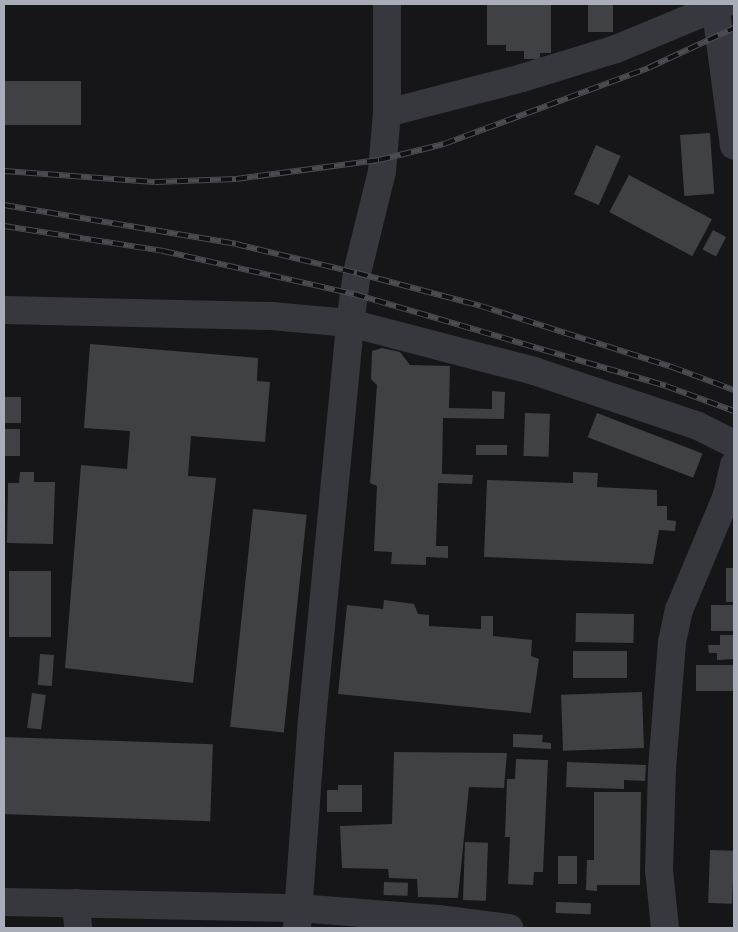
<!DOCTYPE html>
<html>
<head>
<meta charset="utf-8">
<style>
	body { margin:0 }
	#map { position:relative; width:738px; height:932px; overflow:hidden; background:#161618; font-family:"Source Sans 3",sans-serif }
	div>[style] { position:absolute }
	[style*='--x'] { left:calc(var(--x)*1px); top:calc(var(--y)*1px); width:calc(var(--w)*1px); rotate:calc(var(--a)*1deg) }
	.building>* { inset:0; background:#404145; transform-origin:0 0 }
	.minor>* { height:28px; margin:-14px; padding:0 14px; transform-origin:14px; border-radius:14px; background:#37383d }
	.rail>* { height:5.5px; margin-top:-2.75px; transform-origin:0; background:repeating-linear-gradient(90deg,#111113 0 11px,#4a4c52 0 22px); box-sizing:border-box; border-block:1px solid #4a4c52 }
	span { translate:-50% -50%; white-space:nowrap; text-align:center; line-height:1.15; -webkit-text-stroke:4.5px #111113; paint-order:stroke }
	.frame { position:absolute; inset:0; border:5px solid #a8adb8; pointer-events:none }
</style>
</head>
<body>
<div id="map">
	<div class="building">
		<div style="clip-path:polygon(487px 4px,551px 4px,551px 53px,540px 53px,540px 59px,524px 59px,524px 51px,506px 51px,506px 45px,487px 45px)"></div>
		<div style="left:588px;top:4px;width:25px;height:28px"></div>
		<div style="left:4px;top:81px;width:77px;height:44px"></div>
		<div style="left:710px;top:133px;width:61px;height:30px;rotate:86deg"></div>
		<div style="left:596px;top:145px;width:27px;height:54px;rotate:24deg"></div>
		<div style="left:629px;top:175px;width:94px;height:42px;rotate:28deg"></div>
		<div style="left:713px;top:230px;width:15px;height:22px;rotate:28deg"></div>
		<div style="clip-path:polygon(90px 344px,258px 358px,257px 381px,270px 382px,265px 442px,191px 436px,188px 476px,216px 478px,193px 683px,65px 668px,81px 465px,127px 469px,130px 431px,84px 428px)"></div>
		<div style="clip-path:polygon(382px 348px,400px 352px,410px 365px,450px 366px,449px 408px,492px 409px,492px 391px,505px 392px,504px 419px,443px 418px,442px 474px,473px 475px,472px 484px,438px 483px,436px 546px,448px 546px,448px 558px,426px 557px,426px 565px,391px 564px,392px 552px,374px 551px,377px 486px,370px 483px,377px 385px,371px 379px,372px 351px)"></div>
		<div style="left:4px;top:397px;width:17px;height:26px"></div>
		<div style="left:525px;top:413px;width:25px;height:43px;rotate:2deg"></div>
		<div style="left:597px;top:413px;width:113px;height:26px;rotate:21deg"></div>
		<div style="left:4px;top:429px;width:16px;height:27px"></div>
		<div style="left:476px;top:445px;width:31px;height:10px"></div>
		<div style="clip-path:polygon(20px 472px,34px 472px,34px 482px,55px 482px,53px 544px,7px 543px,8px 483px,19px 483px)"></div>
		<div style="clip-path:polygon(573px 472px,598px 473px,597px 487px,657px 490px,657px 506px,667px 506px,667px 520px,676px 521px,675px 531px,659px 530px,653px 564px,484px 557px,487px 480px,573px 483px)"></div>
		<div style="left:253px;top:509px;width:54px;height:219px;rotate:6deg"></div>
		<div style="left:726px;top:568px;width:8px;height:34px"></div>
		<div style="left:9px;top:571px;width:42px;height:66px"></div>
		<div style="clip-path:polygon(384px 600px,414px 604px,418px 614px,429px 615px,429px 626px,481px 629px,481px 616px,493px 616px,493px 636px,532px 640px,531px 656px,539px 659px,531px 713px,338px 694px,347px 605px,383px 609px)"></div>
		<div style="left:711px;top:605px;width:23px;height:26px"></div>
		<div style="left:576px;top:613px;width:58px;height:29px;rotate:1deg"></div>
		<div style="clip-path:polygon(720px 635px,734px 635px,734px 659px,717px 660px,717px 653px,709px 653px,708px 645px,720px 645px)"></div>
		<div style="left:573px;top:651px;width:54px;height:27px"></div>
		<div style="left:40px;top:654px;width:14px;height:31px;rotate:4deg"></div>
		<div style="left:696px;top:665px;width:38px;height:26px"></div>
		<div style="left:642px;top:692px;width:56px;height:81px;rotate:88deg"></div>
		<div style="left:32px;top:693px;width:14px;height:35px;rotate:8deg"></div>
		<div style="clip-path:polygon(513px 734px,543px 735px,542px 742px,551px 743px,551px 749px,513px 747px)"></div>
		<div style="left:4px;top:737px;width:209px;height:77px;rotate:2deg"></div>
		<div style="clip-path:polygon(394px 752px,507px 753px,504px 788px,469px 787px,458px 898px,418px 897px,417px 879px,389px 878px,388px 869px,342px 868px,340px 826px,392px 824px)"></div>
		<div style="clip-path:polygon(516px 759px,548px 760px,543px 872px,534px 872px,533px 885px,508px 884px,510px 837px,505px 837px,507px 779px,515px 779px)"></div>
		<div style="clip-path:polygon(567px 762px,646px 765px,645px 781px,624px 780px,624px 789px,566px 787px)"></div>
		<div style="clip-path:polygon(338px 785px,362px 785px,362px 812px,327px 812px,327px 790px,338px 790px)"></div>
		<div style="clip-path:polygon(594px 792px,641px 792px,640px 885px,597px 885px,597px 891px,586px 890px,587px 860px,594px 860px)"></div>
		<div style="left:465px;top:842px;width:23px;height:58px;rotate:2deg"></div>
		<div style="left:710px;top:850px;width:24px;height:53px;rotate:2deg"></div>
		<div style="left:558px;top:856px;width:19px;height:28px"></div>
		<div style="left:384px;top:882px;width:24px;height:13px;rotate:2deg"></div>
		<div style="left:556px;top:902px;width:35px;height:11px;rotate:2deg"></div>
	</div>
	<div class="minor">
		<div style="--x:387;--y:4;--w:109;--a:90"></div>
		<div style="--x:387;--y:113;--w:139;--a:-14.5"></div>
		<div style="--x:522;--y:78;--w:98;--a:-17.1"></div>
		<div style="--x:616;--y:49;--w:117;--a:-22.6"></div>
		<div style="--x:715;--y:4;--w:143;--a:82.4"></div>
		<div style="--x:4;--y:310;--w:267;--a:1.3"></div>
		<div style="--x:271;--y:316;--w:79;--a:5.1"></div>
		<div style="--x:350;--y:323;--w:190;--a:14.6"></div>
		<div style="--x:534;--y:371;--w:173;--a:18.5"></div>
		<div style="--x:698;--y:426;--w:40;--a:26.6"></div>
		<div style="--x:4;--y:902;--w:294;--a:1.2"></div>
		<div style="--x:298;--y:908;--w:140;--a:4.5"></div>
		<div style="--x:438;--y:919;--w:72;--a:7.2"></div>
		<div style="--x:76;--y:903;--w:25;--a:85"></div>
		<div style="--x:297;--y:928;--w:209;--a:-85.9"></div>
		<div style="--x:312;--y:720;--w:399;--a:-84.5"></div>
		<div style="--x:350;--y:323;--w:50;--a:-82"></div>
		<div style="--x:357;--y:273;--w:105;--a:-76.2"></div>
		<div style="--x:382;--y:171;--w:58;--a:-85.1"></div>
		<div style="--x:665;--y:928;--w:58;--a:-95.9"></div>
		<div style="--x:659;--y:870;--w:101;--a:-88.3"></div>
		<div style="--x:662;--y:769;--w:127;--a:-85.5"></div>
		<div style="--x:672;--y:642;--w:33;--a:-78"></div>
		<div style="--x:679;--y:610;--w:125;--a:-67.3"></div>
		<div style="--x:727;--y:495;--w:31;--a:-77"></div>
	</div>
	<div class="rail">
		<div style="--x:4;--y:171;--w:151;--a:4.2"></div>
		<div style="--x:155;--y:182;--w:81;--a:-2.1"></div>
		<div style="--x:236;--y:179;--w:144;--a:-7.6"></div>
		<div style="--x:379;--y:160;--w:67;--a:-13.8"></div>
		<div style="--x:444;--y:144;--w:218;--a:-20.4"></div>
		<div style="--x:648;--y:68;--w:95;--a:-24.9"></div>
		<div style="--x:4;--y:205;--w:235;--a:9.5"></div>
		<div style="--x:236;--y:244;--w:124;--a:13.5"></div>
		<div style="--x:357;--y:273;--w:128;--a:14.9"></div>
		<div style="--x:481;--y:306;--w:201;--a:17.7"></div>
		<div style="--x:672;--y:367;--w:66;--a:20.4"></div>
		<div style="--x:4;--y:226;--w:161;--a:8.9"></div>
		<div style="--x:163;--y:251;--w:196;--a:12.7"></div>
		<div style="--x:354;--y:294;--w:325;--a:16.4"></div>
		<div style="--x:666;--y:386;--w:72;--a:20.2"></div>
	</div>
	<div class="frame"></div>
</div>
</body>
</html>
